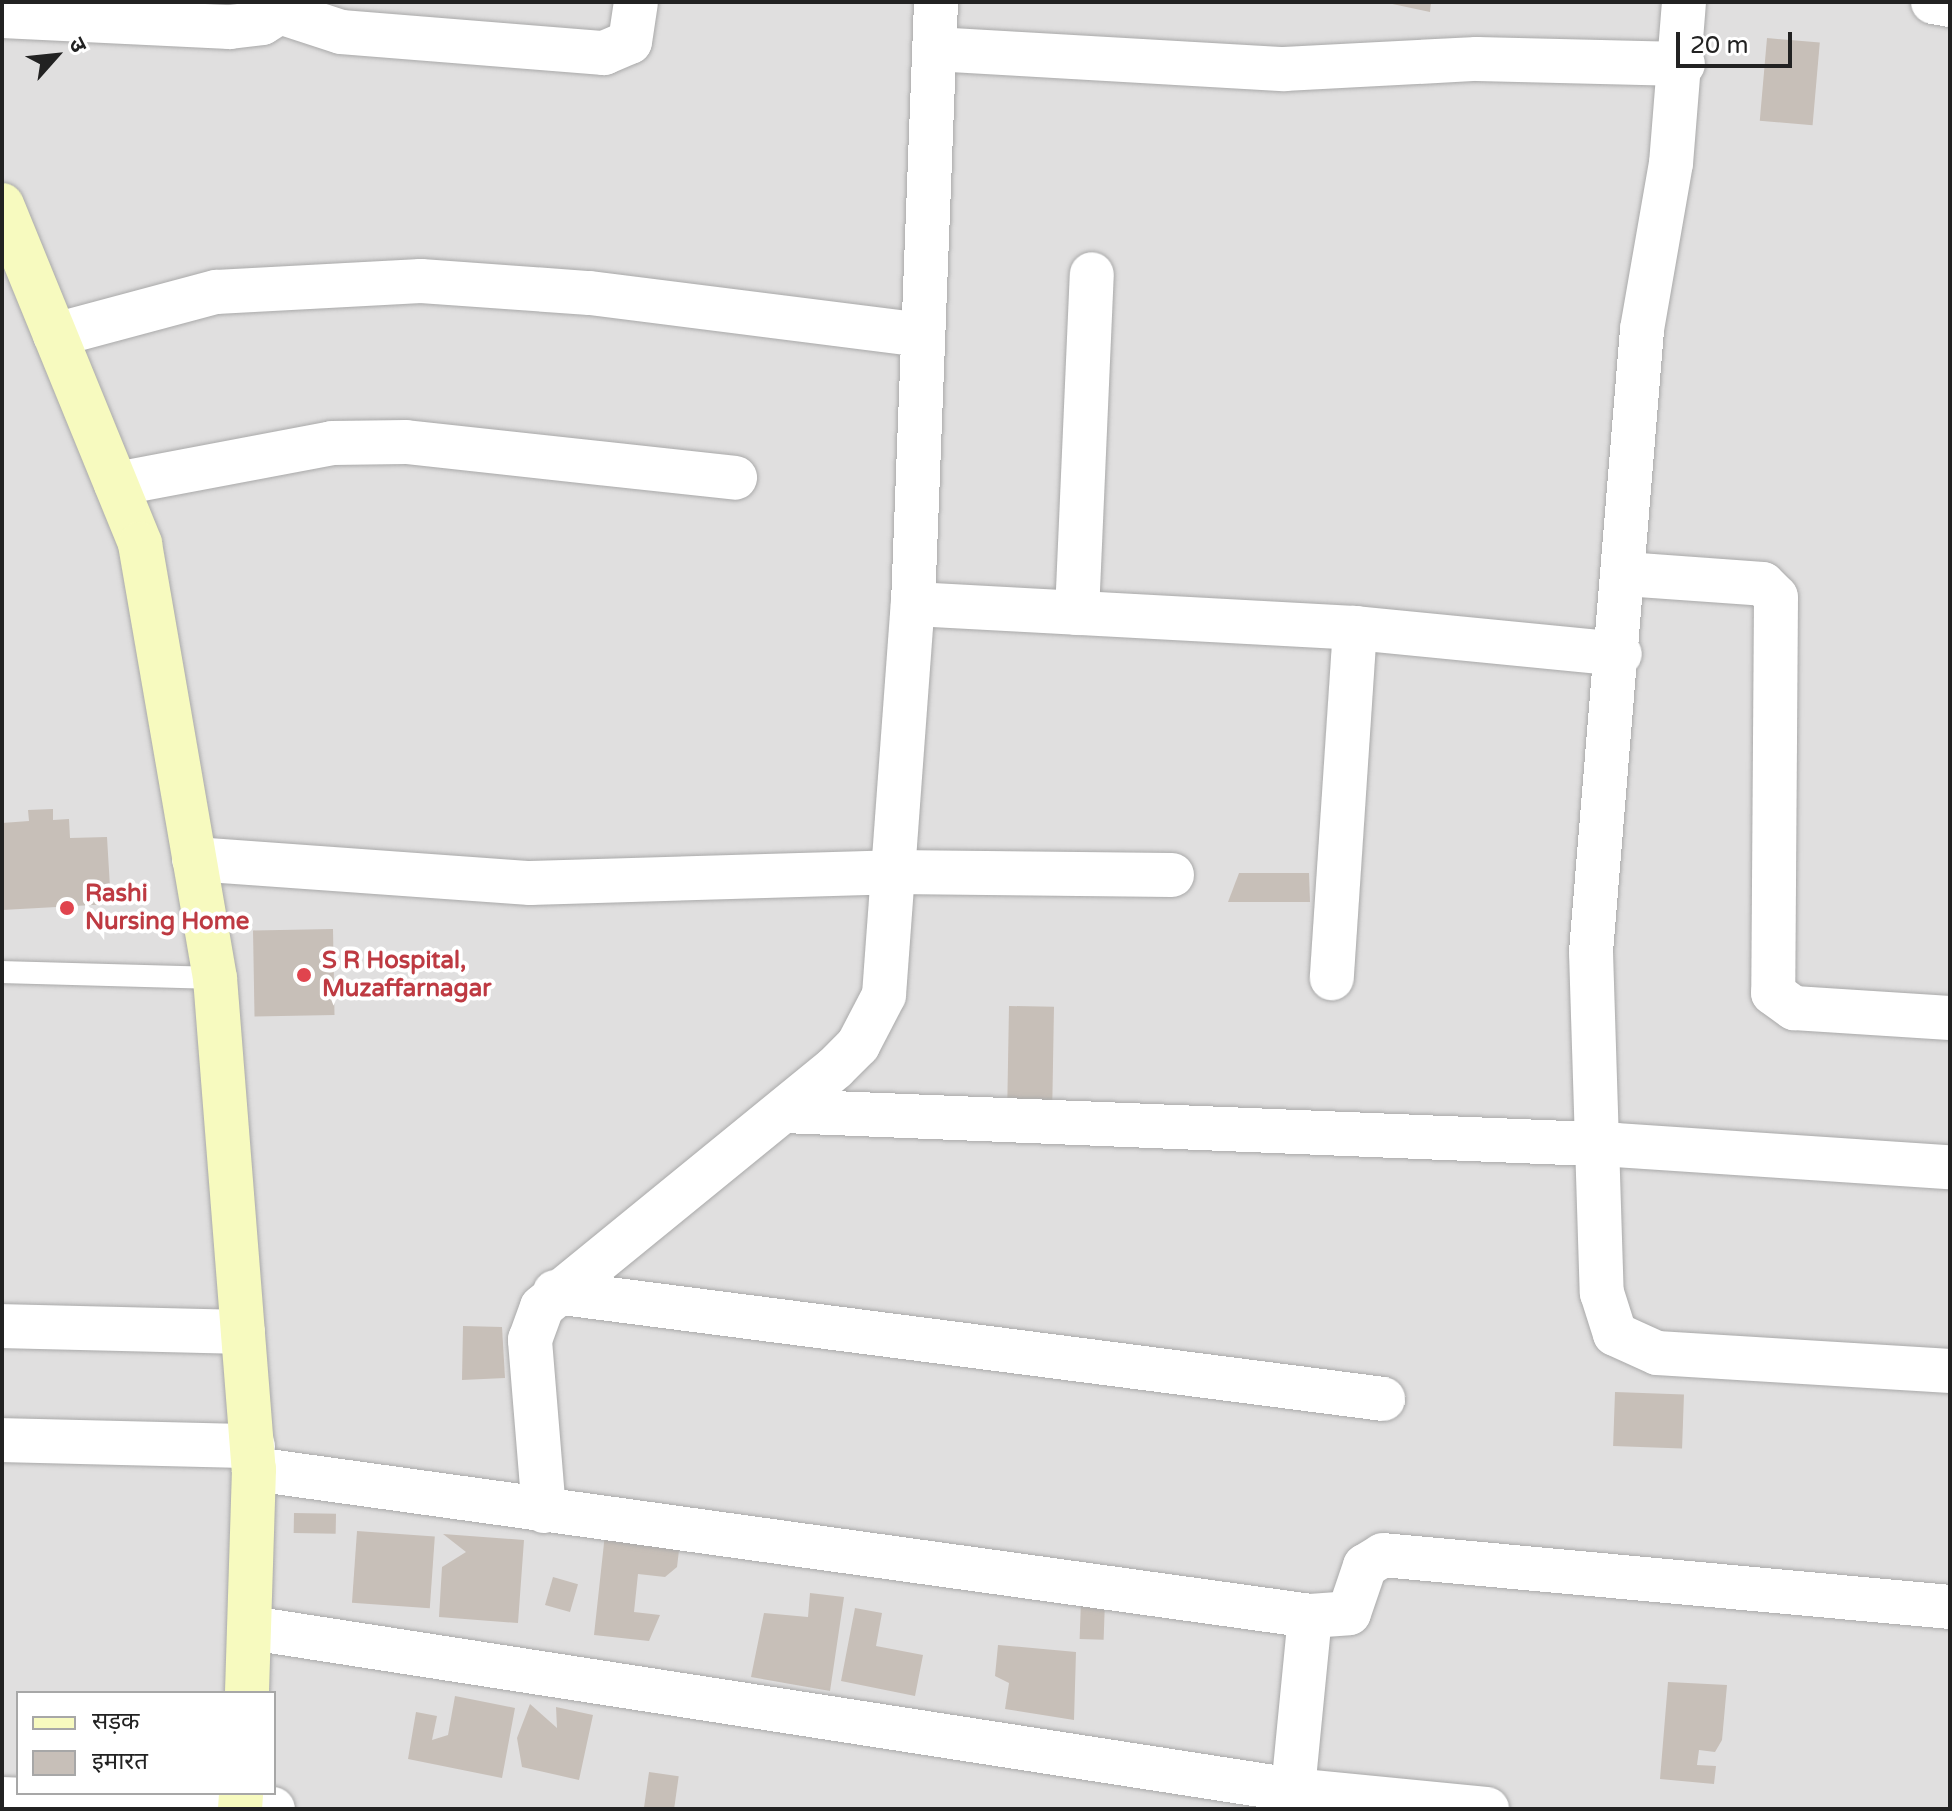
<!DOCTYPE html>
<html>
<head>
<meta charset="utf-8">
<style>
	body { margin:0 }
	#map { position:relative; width:1952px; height:1811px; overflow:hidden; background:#f2efe9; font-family:"Varela Round","Noto Sans Devanagari",sans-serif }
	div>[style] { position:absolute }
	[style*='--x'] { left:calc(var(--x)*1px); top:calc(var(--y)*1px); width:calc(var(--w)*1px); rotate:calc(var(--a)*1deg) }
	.residential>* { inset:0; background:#e0dfdf }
	.building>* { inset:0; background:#c7bfb8; transform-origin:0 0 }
	.roads { filter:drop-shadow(0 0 2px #a9a9a9) drop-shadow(0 0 2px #a9a9a9) }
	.service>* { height:22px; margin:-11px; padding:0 11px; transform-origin:11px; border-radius:11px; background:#fff }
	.minor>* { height:44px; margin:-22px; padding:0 22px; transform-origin:22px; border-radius:22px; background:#fff }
	.tertiary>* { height:44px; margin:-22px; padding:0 22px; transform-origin:22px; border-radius:22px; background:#fff }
	.secondary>* { height:44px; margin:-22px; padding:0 22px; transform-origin:22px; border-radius:22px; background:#f7fabf }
	.dots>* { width:22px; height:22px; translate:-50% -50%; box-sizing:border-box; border:4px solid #fff; border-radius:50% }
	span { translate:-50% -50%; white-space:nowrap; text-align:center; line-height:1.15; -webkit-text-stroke:8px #fff; paint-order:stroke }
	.health-label { font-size:24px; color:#be3a42; font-weight:700 }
	.left { translate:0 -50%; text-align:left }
	.frame { position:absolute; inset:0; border:4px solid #222; pointer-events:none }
	.legend { position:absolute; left:16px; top:1691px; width:260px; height:104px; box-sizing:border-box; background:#fff; border:2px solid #a7a7a7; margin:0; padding:10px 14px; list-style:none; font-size:24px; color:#222 }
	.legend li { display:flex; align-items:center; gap:16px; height:40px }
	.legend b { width:40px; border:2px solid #a7a7a7 }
	.north { position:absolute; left:16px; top:16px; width:80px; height:80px; -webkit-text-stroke:6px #fff; paint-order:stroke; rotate:63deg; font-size:22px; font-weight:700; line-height:32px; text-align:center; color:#222 }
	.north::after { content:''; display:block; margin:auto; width:28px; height:36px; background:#222; clip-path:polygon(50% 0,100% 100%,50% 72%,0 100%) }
	.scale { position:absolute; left:1676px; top:32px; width:116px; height:36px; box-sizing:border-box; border:4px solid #222; border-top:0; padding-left:10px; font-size:24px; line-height:28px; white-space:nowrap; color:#222; -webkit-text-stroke:6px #fff; paint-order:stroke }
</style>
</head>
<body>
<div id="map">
	<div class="residential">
		<div style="clip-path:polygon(evenodd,2px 2px,1950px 2px,1950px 1809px,2px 1809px,2px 2px,18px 1693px,274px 1693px,274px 1793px,18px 1793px,18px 1693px)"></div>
	</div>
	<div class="building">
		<div style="clip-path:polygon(1383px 2px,1431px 2px,1430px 12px)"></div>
		<div style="left:1767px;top:38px;width:53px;height:83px;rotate:5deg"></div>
		<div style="clip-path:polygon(53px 809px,53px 820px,69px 819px,70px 838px,107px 837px,111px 904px,2px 910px,2px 823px,29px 821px,28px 810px)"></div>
		<div style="clip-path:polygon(1239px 873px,1309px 873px,1310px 902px,1228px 902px)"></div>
		<div style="left:333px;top:929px;width:86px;height:80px;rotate:89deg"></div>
		<div style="left:1009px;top:1006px;width:45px;height:97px;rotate:1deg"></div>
		<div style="clip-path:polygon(463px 1326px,502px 1327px,505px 1378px,462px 1380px)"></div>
		<div style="left:1615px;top:1392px;width:69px;height:54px;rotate:2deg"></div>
		<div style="left:294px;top:1513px;width:42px;height:20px;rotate:1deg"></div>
		<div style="left:357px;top:1531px;width:78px;height:72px;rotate:4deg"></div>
		<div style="clip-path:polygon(443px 1534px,524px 1540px,518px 1623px,439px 1617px,442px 1567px,466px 1552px)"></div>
		<div style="clip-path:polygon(605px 1534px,680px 1542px,677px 1567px,665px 1577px,638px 1574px,634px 1612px,660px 1615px,649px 1641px,594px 1635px)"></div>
		<div style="left:553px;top:1577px;width:26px;height:29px;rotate:16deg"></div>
		<div style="clip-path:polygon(810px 1593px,844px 1597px,830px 1691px,751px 1677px,764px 1613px,808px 1617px)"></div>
		<div style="left:1081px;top:1600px;width:24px;height:39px;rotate:2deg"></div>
		<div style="clip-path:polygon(855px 1608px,882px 1613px,876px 1646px,923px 1655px,915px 1696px,841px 1681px)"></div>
		<div style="clip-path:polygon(998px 1645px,1076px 1652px,1074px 1720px,1005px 1709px,1009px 1683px,995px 1676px)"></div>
		<div style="clip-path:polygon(1668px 1682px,1727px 1685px,1722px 1740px,1715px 1752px,1699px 1750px,1697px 1765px,1716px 1766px,1714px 1784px,1660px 1779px)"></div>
		<div style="clip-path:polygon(455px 1696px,515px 1708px,502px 1778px,408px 1759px,416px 1712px,437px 1716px,432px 1740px,448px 1735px)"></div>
		<div style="clip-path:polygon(530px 1704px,557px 1728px,556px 1707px,593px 1715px,579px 1780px,522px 1767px,517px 1738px)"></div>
		<div style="left:649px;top:1772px;width:30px;height:37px;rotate:8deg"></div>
	</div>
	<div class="roads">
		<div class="service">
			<div style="--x:2;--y:972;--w:213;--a:1.6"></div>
		</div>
		<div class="minor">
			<div style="--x:1684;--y:2;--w:162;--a:94.6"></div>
			<div style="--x:1671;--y:163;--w:169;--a:99.9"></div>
			<div style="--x:1642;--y:330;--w:624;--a:94.69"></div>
			<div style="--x:1591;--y:952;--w:341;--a:88.2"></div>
			<div style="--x:1602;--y:1293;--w:43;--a:72.4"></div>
			<div style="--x:1615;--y:1334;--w:46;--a:24.3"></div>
			<div style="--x:1657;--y:1353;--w:294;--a:3.5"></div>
			<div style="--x:1933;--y:2;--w:17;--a:10"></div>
			<div style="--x:286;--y:14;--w:58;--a:18.1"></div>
			<div style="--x:341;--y:32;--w:264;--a:4.6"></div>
			<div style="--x:604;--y:53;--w:28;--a:-23"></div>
			<div style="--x:630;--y:42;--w:40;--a:-81.5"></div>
			<div style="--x:934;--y:49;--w:351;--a:3.3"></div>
			<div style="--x:1284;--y:69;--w:193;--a:-3"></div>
			<div style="--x:1477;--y:59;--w:206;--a:1.4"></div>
			<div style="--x:55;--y:335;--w:167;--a:-15"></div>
			<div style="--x:216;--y:292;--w:205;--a:-3.1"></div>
			<div style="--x:421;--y:281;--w:169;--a:4.1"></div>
			<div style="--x:590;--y:293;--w:334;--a:7.2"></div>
			<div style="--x:116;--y:484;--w:220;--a:-10.7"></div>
			<div style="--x:332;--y:443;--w:74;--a:-0.8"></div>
			<div style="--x:406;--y:442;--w:331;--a:6.2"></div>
			<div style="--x:1625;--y:574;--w:138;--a:4.1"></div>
			<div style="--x:1763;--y:584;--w:18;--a:45"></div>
			<div style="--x:1776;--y:597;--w:396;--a:90.4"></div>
			<div style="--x:1773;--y:993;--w:26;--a:36"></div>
			<div style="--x:1794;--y:1008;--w:156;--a:3.7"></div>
			<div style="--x:913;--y:604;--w:443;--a:3.1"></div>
			<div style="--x:1355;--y:628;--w:351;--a:93.8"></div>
			<div style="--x:1077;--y:613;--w:339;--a:-87.5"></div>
			<div style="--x:1355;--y:628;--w:266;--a:5.6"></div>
			<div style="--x:194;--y:859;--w:337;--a:4.1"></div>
			<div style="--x:530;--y:883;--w:363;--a:-1.7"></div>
			<div style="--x:893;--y:872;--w:279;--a:0.6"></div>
			<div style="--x:784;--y:1111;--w:832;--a:2.34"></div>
			<div style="--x:1615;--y:1145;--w:336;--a:3.8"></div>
			<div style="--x:555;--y:1292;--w:835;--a:7.36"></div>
			<div style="--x:2;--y:1326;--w:241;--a:1.4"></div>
			<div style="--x:2;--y:1440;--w:251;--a:1.4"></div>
			<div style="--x:254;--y:1469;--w:1066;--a:7.92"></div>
			<div style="--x:1310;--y:1616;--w:194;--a:95.6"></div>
			<div style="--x:544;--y:1511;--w:172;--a:-94.7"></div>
			<div style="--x:530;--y:1340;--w:35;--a:-70"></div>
			<div style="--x:542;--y:1307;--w:378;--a:-39.2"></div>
			<div style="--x:835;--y:1068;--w:33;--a:-45"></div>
			<div style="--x:858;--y:1045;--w:56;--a:-62.5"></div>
			<div style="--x:884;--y:995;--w:392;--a:-85.8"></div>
			<div style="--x:913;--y:604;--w:602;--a:-87.81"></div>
			<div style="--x:1310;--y:1616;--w:39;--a:-4"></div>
			<div style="--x:1349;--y:1613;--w:50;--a:-71.2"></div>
			<div style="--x:1365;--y:1566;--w:21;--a:-31"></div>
			<div style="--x:1383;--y:1555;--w:569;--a:5.24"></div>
			<div style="--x:251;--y:1628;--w:1055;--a:8.84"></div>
			<div style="--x:1293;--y:1790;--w:195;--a:5.6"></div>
			<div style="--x:2;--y:1799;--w:271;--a:2.1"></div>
		</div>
		<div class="tertiary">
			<div style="--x:2;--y:16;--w:228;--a:2.8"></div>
			<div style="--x:230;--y:27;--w:32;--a:-7"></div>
			<div style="--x:262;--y:23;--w:40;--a:-32"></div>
		</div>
		<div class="secondary">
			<div style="--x:2;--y:205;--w:366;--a:67.8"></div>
			<div style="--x:140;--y:544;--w:440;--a:80.2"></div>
			<div style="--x:215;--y:978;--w:493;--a:85.5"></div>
			<div style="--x:254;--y:1469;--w:224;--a:91.8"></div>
			<div style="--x:240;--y:1809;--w:16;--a:-86"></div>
		</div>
	</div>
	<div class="dots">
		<div style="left:67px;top:908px;background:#e0444e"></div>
		<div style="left:304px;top:975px;background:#e0444e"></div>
	</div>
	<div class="health-label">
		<span class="left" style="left:85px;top:908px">Rashi<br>Nursing Home</span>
		<span class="left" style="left:322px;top:975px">S R Hospital,<br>Muzaffarnagar</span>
	</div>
	<div class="frame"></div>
	<ul class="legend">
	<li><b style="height:10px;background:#f7fabf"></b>सड़क</li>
	<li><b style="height:22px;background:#c7bfb8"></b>इमारत</li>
	</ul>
	<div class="north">उ</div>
	<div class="scale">20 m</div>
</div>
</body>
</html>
